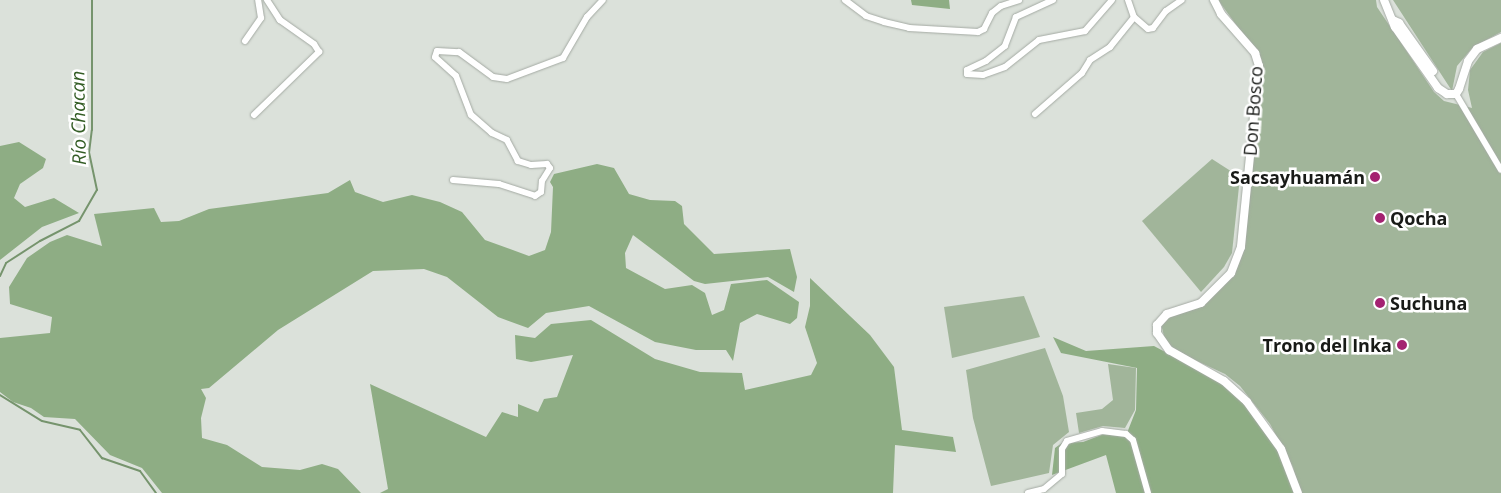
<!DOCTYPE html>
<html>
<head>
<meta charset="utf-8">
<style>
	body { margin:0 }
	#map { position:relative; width:1501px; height:493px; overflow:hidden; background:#dbe1da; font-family:"Open Sans",sans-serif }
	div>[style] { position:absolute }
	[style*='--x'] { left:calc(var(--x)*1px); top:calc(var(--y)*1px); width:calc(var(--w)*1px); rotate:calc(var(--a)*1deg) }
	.green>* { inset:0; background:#a1b59a }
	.forest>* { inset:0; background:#8ead84 }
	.stream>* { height:2px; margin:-1px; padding:0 1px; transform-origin:1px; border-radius:1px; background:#76946d }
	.roads { filter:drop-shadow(0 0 1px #a4aaa3) drop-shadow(0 0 1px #a4aaa3) }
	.minor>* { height:6px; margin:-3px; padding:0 3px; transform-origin:3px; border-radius:3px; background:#fff }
	.tertiary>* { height:8px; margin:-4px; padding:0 4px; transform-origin:4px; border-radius:4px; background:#fff }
	.dots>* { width:14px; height:14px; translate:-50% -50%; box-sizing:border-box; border:2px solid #fff; border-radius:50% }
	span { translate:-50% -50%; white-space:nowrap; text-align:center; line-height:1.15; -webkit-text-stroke:5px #fff; paint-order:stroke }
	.street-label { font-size:18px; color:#181a17 }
	.poi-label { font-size:18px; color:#181a17; font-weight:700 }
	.right { translate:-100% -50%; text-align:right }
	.left { translate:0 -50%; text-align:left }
	.water-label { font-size:19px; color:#335d25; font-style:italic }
</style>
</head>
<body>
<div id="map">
	<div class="green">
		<div style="clip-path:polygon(1218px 0,1376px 0,1377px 7px,1434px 92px,1444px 101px,1472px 108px,1468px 90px,1470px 70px,1483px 52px,1501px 43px,1501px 493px,1299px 493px,1293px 467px,1270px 424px,1240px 386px,1225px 374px,1171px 349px,1164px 336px,1161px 324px,1182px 307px,1208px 297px,1231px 273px,1241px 247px,1262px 60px)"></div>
		<div style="clip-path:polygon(1393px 0,1501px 0,1501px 32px,1473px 47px,1457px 66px,1452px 91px)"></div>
		<div style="clip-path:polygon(1212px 159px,1240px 177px,1232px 253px,1224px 267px,1201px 292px,1142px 221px)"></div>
		<div style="clip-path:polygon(1024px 296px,1040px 337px,952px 358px,944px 307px)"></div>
		<div style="clip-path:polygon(1045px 348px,1063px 396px,1069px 432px,1053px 445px,1049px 473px,991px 486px,973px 418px,966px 370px)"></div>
		<div style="clip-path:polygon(1108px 364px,1136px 368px,1135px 410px,1125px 428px,1103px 426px,1079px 433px,1076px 413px,1102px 409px,1113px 400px)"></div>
	</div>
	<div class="forest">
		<div style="clip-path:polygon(911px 0,949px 0,950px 9px,912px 5px)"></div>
		<div style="clip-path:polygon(19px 142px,46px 159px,43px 168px,20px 184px,14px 198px,25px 207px,54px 198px,79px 213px,42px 227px,0 260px,0 146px)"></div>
		<div style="clip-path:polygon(597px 164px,614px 168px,629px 194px,650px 200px,675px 201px,682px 206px,684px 224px,714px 254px,790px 249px,797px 277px,794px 292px,768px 277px,705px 284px,694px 281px,633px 235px,625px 253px,626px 268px,665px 289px,692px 285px,705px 293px,712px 315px,724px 310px,731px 284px,767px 280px,799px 302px,797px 318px,790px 324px,757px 314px,740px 323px,733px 361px,726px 350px,696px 350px,655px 342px,589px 306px,546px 313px,528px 328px,498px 317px,447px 277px,424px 269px,373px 271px,278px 330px,209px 388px,201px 389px,206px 398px,201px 418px,202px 438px,227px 445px,262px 467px,300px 470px,322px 464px,338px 469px,361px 493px,162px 493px,142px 468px,110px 455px,75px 419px,44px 417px,31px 408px,13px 402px,0 392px,0 338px,50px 333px,52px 317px,10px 304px,9px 287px,27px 258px,50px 242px,67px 235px,102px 246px,94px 214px,154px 208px,161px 222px,179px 221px,209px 209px,328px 193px,350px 180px,355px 192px,383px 202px,412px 195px,440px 202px,462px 212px,485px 240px,529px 256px,545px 250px,551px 232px,553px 187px,550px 182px,554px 174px)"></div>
		<div style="clip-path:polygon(810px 278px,870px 335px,894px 367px,902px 430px,953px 437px,956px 452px,895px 445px,893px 493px,380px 493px,388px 489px,370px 384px,486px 437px,502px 412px,518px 417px,518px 404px,538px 412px,544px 399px,557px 397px,573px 355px,531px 362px,516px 359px,515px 335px,535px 338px,551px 324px,591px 320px,655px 359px,700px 372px,742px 373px,745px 390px,811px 375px,817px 363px,805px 327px,810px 306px)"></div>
		<div style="clip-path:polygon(1053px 337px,1086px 351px,1154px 346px,1214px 378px,1239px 395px,1275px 442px,1295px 493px,1116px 493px,1106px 455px,1052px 475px,1055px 448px,1062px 443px,1083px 442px,1112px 431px,1127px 433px,1136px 410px,1137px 368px,1061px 353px)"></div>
	</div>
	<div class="stream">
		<div style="--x:0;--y:276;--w:14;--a:-65"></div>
		<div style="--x:6;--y:263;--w:40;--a:-32.9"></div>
		<div style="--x:40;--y:241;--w:44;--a:-27.1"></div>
		<div style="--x:79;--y:221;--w:36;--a:-60"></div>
		<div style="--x:97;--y:190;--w:38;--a:-102"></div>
		<div style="--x:89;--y:153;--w:23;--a:-83"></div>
		<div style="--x:92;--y:130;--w:130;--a:-90"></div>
		<div style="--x:0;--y:395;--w:49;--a:31.8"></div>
		<div style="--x:42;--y:421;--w:39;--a:13"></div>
		<div style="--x:80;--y:430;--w:36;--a:52"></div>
		<div style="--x:102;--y:458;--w:40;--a:18.9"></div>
		<div style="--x:140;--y:471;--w:27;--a:54"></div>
	</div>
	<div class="roads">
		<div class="minor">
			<div style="--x:845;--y:0;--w:26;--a:37"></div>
			<div style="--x:866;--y:16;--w:19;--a:18"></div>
			<div style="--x:884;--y:22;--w:26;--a:13"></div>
			<div style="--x:909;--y:28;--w:69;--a:3.3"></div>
			<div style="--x:978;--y:32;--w:7;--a:-27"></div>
			<div style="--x:984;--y:29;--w:18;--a:-63"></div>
			<div style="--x:992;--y:13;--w:11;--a:-38"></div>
			<div style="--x:1001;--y:6;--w:19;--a:-18"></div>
			<div style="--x:1053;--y:0;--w:41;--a:155.3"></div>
			<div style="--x:1016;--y:17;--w:31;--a:111"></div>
			<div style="--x:1005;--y:46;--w:24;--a:142"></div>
			<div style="--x:986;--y:61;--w:21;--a:155"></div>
			<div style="--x:967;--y:70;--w:4;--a:90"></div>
			<div style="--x:967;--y:74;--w:16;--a:4"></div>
			<div style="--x:983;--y:75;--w:23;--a:-20"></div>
			<div style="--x:1005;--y:67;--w:43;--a:-38.5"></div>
			<div style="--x:1039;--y:40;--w:47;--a:-11.1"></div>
			<div style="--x:1085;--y:31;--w:41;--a:-48.9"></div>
			<div style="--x:1128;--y:0;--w:18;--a:71"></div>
			<div style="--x:1134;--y:17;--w:18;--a:41"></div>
			<div style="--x:1148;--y:29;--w:5;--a:-11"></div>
			<div style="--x:1153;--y:28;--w:21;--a:-53"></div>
			<div style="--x:1166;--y:11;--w:19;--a:-35"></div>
			<div style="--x:245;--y:41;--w:28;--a:-55"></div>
			<div style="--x:261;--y:18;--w:18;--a:-99"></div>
			<div style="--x:1456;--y:94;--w:88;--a:59.4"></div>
			<div style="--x:1035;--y:114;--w:62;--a:-41.1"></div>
			<div style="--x:1082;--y:73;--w:15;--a:-58"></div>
			<div style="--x:1090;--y:60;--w:24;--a:-33"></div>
			<div style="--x:1110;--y:47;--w:38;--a:-51"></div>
			<div style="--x:254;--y:115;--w:91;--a:-44.1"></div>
			<div style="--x:319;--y:52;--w:9;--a:-122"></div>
			<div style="--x:314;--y:44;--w:42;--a:-144.8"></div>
			<div style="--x:280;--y:20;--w:24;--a:-123"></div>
			<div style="--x:453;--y:180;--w:46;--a:5"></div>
			<div style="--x:499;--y:184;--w:38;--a:18"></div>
			<div style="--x:535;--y:196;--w:7;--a:-34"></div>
			<div style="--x:541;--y:192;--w:11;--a:-85"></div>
			<div style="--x:542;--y:181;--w:15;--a:-58"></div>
			<div style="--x:550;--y:168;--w:5;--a:-127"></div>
			<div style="--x:547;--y:164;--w:16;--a:176"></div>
			<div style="--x:531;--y:165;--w:14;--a:-163"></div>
			<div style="--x:518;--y:161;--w:24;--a:-118"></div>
			<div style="--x:507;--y:140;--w:17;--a:-155"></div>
			<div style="--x:492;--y:133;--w:28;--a:-139"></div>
			<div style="--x:471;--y:115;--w:42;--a:-111"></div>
			<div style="--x:456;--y:76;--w:28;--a:-138"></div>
			<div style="--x:435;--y:57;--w:6;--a:-72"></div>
			<div style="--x:437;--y:51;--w:22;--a:3"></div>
			<div style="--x:459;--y:52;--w:42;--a:36.3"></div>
			<div style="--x:493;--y:77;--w:14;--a:8"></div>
			<div style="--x:507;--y:79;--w:60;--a:-20.6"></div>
			<div style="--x:563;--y:58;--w:48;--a:-59.7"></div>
			<div style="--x:587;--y:17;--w:23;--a:-47"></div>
			<div style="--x:1028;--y:493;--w:16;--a:-14"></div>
			<div style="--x:1044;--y:489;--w:23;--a:-40"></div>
			<div style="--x:1062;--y:474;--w:25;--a:-90"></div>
			<div style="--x:1062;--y:449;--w:9;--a:-58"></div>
			<div style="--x:1067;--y:441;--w:36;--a:-16"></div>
			<div style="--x:1102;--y:431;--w:24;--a:7"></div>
			<div style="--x:1126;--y:434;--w:9;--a:41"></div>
			<div style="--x:1133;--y:440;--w:55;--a:74.2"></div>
		</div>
		<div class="tertiary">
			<div style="--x:1214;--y:0;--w:16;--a:63"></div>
			<div style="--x:1221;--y:14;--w:52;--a:48.9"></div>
			<div style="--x:1255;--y:53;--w:14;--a:73"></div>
			<div style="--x:1259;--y:66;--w:182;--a:95.7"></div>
			<div style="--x:1241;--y:247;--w:28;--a:111"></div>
			<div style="--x:1231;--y:273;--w:42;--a:135"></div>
			<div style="--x:1201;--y:303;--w:36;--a:162"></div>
			<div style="--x:1167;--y:314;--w:15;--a:132"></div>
			<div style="--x:1157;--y:325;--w:8;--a:90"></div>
			<div style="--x:1157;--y:333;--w:21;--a:55"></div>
			<div style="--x:1169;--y:350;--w:63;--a:29.4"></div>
			<div style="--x:1224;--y:381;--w:31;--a:42"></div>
			<div style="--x:1247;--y:402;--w:58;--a:54.1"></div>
			<div style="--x:1281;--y:449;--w:47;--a:68.9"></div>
			<div style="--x:1384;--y:0;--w:29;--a:68"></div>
			<div style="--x:1395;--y:27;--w:75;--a:54.8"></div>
			<div style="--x:1438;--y:88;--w:11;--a:34"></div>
			<div style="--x:1447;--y:94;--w:9;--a:0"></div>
			<div style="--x:1456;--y:94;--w:6;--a:-59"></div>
			<div style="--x:1459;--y:89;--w:29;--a:-72"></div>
			<div style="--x:1468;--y:61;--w:15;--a:-53"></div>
			<div style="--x:1477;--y:49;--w:26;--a:-25"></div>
			<div style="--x:1393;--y:20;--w:7;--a:27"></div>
			<div style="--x:1399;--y:23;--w:59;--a:54.7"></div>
		</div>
	</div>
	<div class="dots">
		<div style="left:1375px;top:177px;background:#a42271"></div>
		<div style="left:1380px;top:218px;background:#a42271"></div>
		<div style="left:1380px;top:303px;background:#a42271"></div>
		<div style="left:1402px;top:345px;background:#a42271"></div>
	</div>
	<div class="street-label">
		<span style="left:1253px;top:111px;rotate:-86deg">Don Bosco</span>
	</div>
	<div class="poi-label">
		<span class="right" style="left:1365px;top:177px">Sacsayhuamán</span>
		<span class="left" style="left:1390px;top:218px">Qocha</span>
		<span class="left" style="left:1390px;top:303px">Suchuna</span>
		<span class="right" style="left:1392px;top:345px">Trono del Inka</span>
	</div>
	<div class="water-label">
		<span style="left:79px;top:118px;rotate:-91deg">Río Chacan</span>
	</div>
</div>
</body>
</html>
